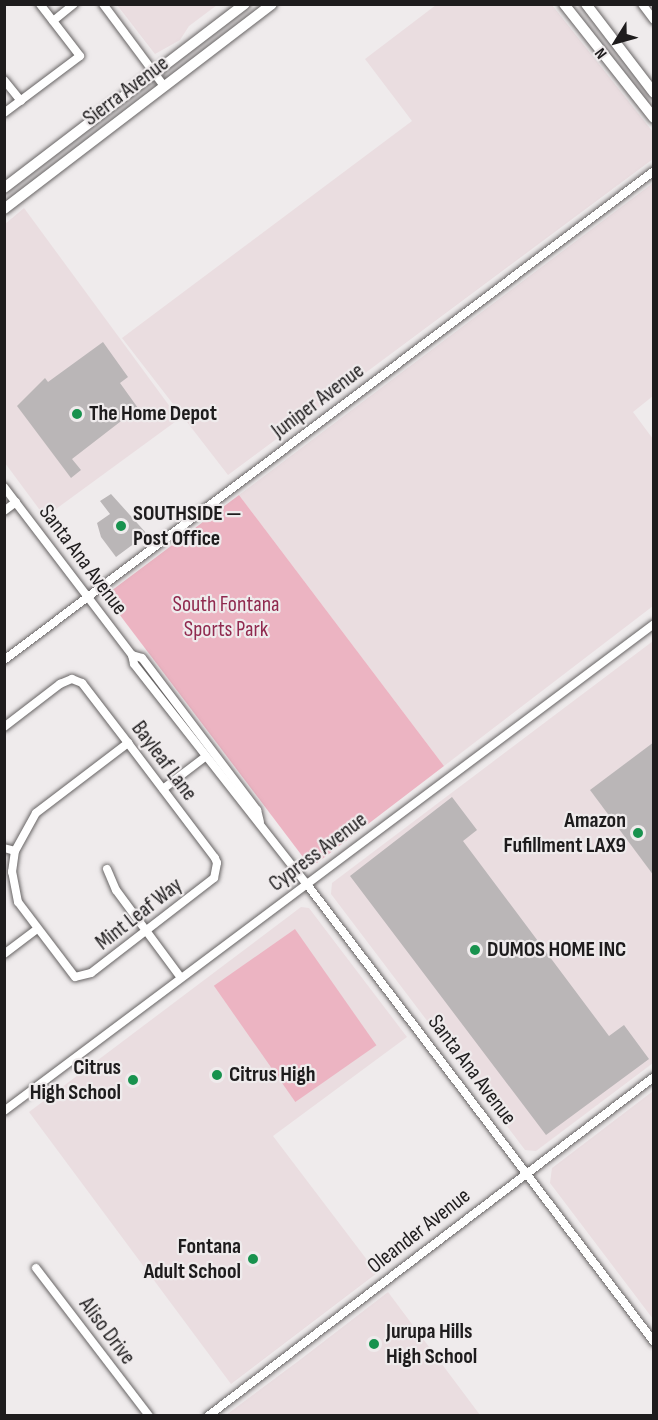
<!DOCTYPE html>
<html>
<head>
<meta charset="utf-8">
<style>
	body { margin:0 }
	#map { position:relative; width:658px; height:1420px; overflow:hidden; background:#efebec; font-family:"Sofia Sans Condensed",sans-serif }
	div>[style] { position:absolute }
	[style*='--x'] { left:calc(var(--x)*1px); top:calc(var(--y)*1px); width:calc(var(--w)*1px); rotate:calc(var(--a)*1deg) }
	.built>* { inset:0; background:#eadde0 }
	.green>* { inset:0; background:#ecb4c2; transform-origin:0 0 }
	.building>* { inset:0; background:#bab6b7 }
	.roads { filter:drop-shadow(0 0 2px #676464) drop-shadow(0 0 2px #676464) }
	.minor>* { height:8px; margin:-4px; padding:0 4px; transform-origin:4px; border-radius:4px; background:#fff }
	.major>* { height:10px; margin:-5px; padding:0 5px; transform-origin:5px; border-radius:5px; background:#fff }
	.dots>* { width:16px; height:16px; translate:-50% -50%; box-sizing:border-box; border:3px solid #efebec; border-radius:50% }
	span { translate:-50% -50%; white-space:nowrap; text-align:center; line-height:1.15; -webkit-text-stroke:4.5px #efebec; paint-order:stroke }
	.street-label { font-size:22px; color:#1e1c1d }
	.poi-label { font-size:22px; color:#1e1c1d; font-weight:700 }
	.left { translate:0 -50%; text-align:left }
	.right { translate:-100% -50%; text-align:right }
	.park-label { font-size:22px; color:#902a4f }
	.frame { position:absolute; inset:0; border:6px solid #1e1c1d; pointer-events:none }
	.north { position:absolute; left:586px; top:12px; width:60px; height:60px; -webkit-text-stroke:4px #efebec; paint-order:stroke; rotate:233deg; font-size:16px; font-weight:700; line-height:24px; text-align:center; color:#1e1c1d }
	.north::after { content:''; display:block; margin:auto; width:21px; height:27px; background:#1e1c1d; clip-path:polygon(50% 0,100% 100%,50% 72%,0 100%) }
</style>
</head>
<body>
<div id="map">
	<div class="built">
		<div style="clip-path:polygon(117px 5px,217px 5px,189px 26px,180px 40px,155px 54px)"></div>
		<div style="clip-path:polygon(436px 5px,552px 5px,653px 132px,653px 159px,228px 475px,122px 338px,412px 121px,365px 59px)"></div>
		<div style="clip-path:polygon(653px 183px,653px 396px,633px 412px,653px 439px,653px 606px,444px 766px,239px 495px)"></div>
		<div style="clip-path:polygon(24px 208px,179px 419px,45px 517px,5px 463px,5px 224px)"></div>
		<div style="clip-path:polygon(653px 641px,653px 1063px,536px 1151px,525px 1150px,331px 894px,332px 883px)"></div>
		<div style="clip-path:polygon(301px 907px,309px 908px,407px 1037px,273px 1136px,377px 1273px,231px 1384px,29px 1112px)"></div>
		<div style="clip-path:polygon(653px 1091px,653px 1319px,550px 1183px,552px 1168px)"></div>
		<div style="clip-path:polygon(388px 1292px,480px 1415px,226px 1415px,301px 1359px)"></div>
	</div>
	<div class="green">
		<div style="clip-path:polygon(239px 495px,444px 766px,317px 863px,306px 861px,110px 602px,111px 591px)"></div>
		<div style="left:295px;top:929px;width:142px;height:99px;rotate:55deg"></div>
	</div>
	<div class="building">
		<div style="clip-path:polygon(103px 342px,128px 377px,120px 383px,138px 408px,72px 459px,81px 470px,71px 478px,17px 406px,45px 378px,48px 382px)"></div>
		<div style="clip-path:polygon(111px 494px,147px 534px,116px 557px,101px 537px,97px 523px,110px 514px,100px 501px)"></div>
		<div style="clip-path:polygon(654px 742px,654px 876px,590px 790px)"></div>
		<div style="clip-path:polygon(452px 797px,477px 830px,463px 841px,609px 1036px,624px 1025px,649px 1059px,546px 1135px,350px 876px)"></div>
	</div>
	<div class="roads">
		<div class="minor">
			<div style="--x:103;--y:4;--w:102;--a:53.4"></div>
			<div style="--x:642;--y:4;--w:20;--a:53"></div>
			<div style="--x:53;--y:21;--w:27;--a:-39"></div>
			<div style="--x:4;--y:80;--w:27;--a:51"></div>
			<div style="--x:4;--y:113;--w:95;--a:-36.9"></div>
			<div style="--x:80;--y:56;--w:66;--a:-127.6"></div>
			<div style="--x:4;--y:487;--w:211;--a:52.7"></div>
			<div style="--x:132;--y:655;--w:9;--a:77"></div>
			<div style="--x:134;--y:664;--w:278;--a:51.9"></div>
			<div style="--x:306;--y:883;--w:576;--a:52.83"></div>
			<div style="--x:4;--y:511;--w:15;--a:-37"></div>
			<div style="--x:132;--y:655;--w:10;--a:17"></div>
			<div style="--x:142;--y:658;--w:191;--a:52.9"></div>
			<div style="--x:257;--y:810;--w:12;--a:76"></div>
			<div style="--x:4;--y:660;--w:813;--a:-36.95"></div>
			<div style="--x:4;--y:727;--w:71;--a:-37.5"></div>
			<div style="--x:60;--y:684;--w:13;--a:-23"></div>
			<div style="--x:72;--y:679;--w:11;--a:22"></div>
			<div style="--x:82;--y:683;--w:76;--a:52.5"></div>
			<div style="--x:128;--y:743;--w:144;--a:52.9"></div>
			<div style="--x:215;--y:858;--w:5;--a:68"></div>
			<div style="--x:217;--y:863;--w:15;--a:101"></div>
			<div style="--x:214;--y:878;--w:155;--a:142.3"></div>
			<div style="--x:91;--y:973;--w:16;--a:166"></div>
			<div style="--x:75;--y:977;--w:94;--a:-127.2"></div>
			<div style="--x:18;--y:902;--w:31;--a:-101"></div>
			<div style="--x:12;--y:872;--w:21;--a:-82"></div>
			<div style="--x:15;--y:851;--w:43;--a:-61.1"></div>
			<div style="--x:36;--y:813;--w:116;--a:-37.3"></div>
			<div style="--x:163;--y:789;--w:53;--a:-37.3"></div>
			<div style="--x:4;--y:848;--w:11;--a:15"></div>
			<div style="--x:107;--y:869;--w:23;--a:67"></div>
			<div style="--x:116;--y:890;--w:109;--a:53.5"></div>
			<div style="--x:4;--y:954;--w:40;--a:-37"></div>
			<div style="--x:4;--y:1111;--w:812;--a:-36.84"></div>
			<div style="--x:36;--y:1268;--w:186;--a:52.6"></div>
			<div style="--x:208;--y:1416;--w:560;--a:-37.24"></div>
		</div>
		<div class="major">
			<div style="--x:564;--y:4;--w:145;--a:51.7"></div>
			<div style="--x:586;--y:4;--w:112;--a:52.6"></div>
			<div style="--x:4;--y:188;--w:303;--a:-37.4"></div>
			<div style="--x:4;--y:209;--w:337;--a:-37.4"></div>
		</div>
	</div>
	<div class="dots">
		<div style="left:77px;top:414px;background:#18924e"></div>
		<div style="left:121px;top:526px;background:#18924e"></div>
		<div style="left:638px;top:833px;background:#18924e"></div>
		<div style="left:475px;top:950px;background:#18924e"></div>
		<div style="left:217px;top:1075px;background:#18924e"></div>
		<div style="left:133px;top:1080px;background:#18924e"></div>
		<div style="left:253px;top:1259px;background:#18924e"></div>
		<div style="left:374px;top:1344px;background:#18924e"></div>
	</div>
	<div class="street-label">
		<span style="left:126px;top:91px;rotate:-37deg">Sierra Avenue</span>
		<span style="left:318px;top:401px;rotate:-37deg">Juniper Avenue</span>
		<span style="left:83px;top:560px;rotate:53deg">Santa Ana Avenue</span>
		<span style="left:164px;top:761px;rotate:53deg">Bayleaf Lane</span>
		<span style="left:318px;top:852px;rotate:-37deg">Cypress Avenue</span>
		<span style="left:139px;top:914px;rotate:-38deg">Mint Leaf Way</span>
		<span style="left:472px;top:1070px;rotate:53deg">Santa Ana Avenue</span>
		<span style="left:419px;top:1231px;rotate:-38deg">Oleander Avenue</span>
		<span style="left:107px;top:1331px;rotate:53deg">Aliso Drive</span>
	</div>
	<div class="poi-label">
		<span class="left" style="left:89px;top:414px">The Home Depot</span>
		<span class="left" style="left:133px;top:526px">SOUTHSIDE —<br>Post Office</span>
		<span class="right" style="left:626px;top:833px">Amazon<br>Fufillment LAX9</span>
		<span class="left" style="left:487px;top:950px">DUMOS HOME INC</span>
		<span class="right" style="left:121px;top:1080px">Citrus<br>High School</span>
		<span class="left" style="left:229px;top:1075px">Citrus High</span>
		<span class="right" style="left:241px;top:1259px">Fontana<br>Adult School</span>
		<span class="left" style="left:386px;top:1344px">Jurupa Hills<br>High School</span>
	</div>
	<div class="park-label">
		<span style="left:226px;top:617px">South Fontana<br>Sports Park</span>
	</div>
	<div class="frame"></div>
	<div class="north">N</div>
</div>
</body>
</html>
